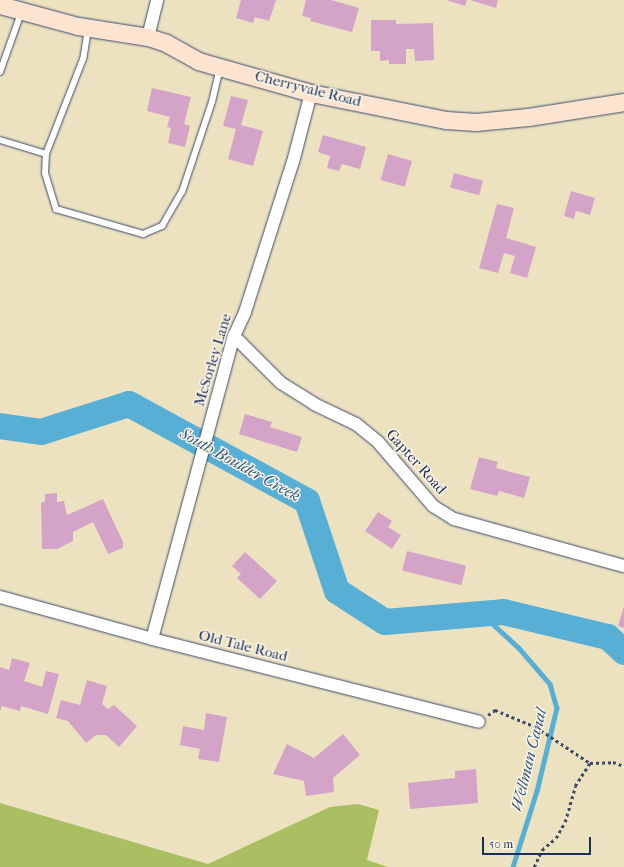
<!DOCTYPE html>
<html>
<head>
<meta charset="utf-8">
<style>
	body { margin:0 }
	#map { position:relative; width:624px; height:867px; overflow:hidden; background:#ece2c0; font-family:"IM FELL French Canon",serif }
	div>[style] { position:absolute }
	[style*='--x'] { left:calc(var(--x)*1px); top:calc(var(--y)*1px); width:calc(var(--w)*1px); rotate:calc(var(--a)*1deg) }
	.green>* { inset:0; background:#aabe62 }
	.stream>* { height:4.5px; margin:-2.25px; padding:0 2.25px; transform-origin:2.25px; border-radius:2.25px; background:#58afd5 }
	.river>* { height:26px; margin:-13px; padding:0 13px; transform-origin:13px; border-radius:13px; background:#58afd5 }
	.building>* { inset:0; background:#d3a4c7; transform-origin:0 0 }
	.path>* { height:2.5px; margin-top:-1.25px; transform-origin:0; background:repeating-linear-gradient(90deg,#3a4a6d 0 3px,transparent 0 6px) }
	.roads { filter:drop-shadow(0 0 1px #3a4a6d) drop-shadow(0 0 1px #3a4a6d) }
	.lane>* { height:6px; margin:-3px; padding:0 3px; transform-origin:3px; border-radius:3px; background:#fff }
	.street>* { height:12px; margin:-6px; padding:0 6px; transform-origin:6px; border-radius:6px; background:#fff }
	.secondary>* { height:17px; margin:-8.5px; padding:0 8.5px; transform-origin:8.5px; border-radius:8.5px; background:#fde4d0 }
	span { translate:-50% -50%; white-space:nowrap; text-align:center; line-height:1.15; -webkit-text-stroke:3px #fcf5e5; paint-order:stroke }
	.street-label { font-size:15px; color:#1b2f5e }
	.water-label { font-size:16px; color:#2d5582; font-style:italic }
	.scale { position:absolute; left:482px; top:837px; width:109px; height:18px; box-sizing:border-box; border:2px solid #1b2f5e; border-top:0; padding-left:5px; font-size:12px; line-height:14px; white-space:nowrap; color:#1b2f5e; -webkit-text-stroke:3px #fcf5e5; paint-order:stroke }
</style>
</head>
<body>
<div id="map">
	<div class="green">
		<div style="clip-path:polygon(0 803px,208px 864px,330px 807px,358px 804px,379px 810px,367px 860px,388px 867px,0 867px)"></div>
	</div>
	<div class="stream">
		<div style="--x:482;--y:614;--w:50;--a:42.6"></div>
		<div style="--x:519;--y:648;--w:48;--a:49.3"></div>
		<div style="--x:550;--y:684;--w:25;--a:74"></div>
		<div style="--x:557;--y:708;--w:85;--a:103.5"></div>
		<div style="--x:537;--y:791;--w:80;--a:107.5"></div>
	</div>
	<div class="river">
		<div style="--x:0;--y:426;--w:41;--a:8.3"></div>
		<div style="--x:41;--y:432;--w:92;--a:-17.7"></div>
		<div style="--x:129;--y:404;--w:203;--a:28.6"></div>
		<div style="--x:307;--y:501;--w:95;--a:71.6"></div>
		<div style="--x:337;--y:591;--w:57;--a:32.9"></div>
		<div style="--x:385;--y:622;--w:118;--a:-4.8"></div>
		<div style="--x:503;--y:612;--w:108;--a:13.4"></div>
		<div style="--x:608;--y:637;--w:22;--a:43"></div>
	</div>
	<div class="building">
		<div style="clip-path:polygon(241px 0,276px 0,269px 21px,255px 17px,253px 23px,236px 18px)"></div>
		<div style="clip-path:polygon(306px 0,331px 0,359px 8px,352px 32px,310px 21px,311px 18px,302px 16px)"></div>
		<div style="clip-path:polygon(446px 0,467px 0,465px 6px)"></div>
		<div style="clip-path:polygon(470px 0,498px 0,496px 8px)"></div>
		<div style="clip-path:polygon(371px 20px,396px 20px,396px 24px,433px 23px,434px 60px,415px 61px,414px 49px,406px 49px,406px 64px,389px 64px,389px 60px,380px 61px,380px 51px,371px 51px)"></div>
		<div style="clip-path:polygon(152px 88px,191px 97px,184px 124px,190px 126px,185px 147px,168px 143px,171px 128px,167px 127px,170px 117px,147px 111px)"></div>
		<div style="clip-path:polygon(231px 96px,248px 100px,241px 125px,263px 131px,253px 166px,228px 159px,236px 129px,223px 126px)"></div>
		<div style="clip-path:polygon(323px 135px,366px 147px,360px 169px,342px 164px,339px 171px,327px 168px,330px 156px,318px 152px)"></div>
		<div style="left:388px;top:154px;width:25px;height:27px;rotate:16deg"></div>
		<div style="left:454px;top:173px;width:30px;height:15px;rotate:15deg"></div>
		<div style="clip-path:polygon(571px 191px,595px 198px,590px 215px,576px 211px,574px 219px,564px 216px)"></div>
		<div style="clip-path:polygon(497px 204px,514px 208px,506px 238px,536px 247px,527px 278px,510px 273px,515px 256px,504px 253px,498px 273px,479px 268px)"></div>
		<div style="clip-path:polygon(245px 414px,272px 422px,270px 427px,302px 437px,297px 452px,239px 434px)"></div>
		<div style="clip-path:polygon(479px 457px,498px 462px,496px 468px,530px 477px,524px 498px,499px 491px,497px 496px,470px 489px)"></div>
		<div style="clip-path:polygon(57px 493px,57px 502px,64px 501px,67px 515px,103px 499px,123px 542px,123px 548px,108px 554px,93px 522px,73px 532px,73px 541px,57px 549px,42px 549px,41px 503px,45px 501px,45px 494px)"></div>
		<div style="clip-path:polygon(378px 512px,392px 521px,388px 527px,401px 535px,392px 549px,365px 531px)"></div>
		<div style="left:407px;top:551px;width:61px;height:20px;rotate:14deg"></div>
		<div style="clip-path:polygon(245px 552px,277px 581px,260px 599px,237px 578px,241px 574px,232px 566px)"></div>
		<div style="clip-path:polygon(624px 606px,624px 628px,618px 626px)"></div>
		<div style="clip-path:polygon(12px 658px,30px 663px,24px 681px,42px 687px,46px 671px,59px 674px,48px 714px,21px 706px,20px 711px,2px 706px,0 711px,0 667px,9px 670px)"></div>
		<div style="clip-path:polygon(87px 680px,107px 686px,102px 704px,108px 709px,114px 705px,137px 726px,119px 747px,106px 735px,96px 735px,86px 743px,68px 721px,56px 718px,61px 700px,80px 705px)"></div>
		<div style="clip-path:polygon(206px 713px,227px 717px,219px 762px,198px 759px,200px 749px,180px 745px,183px 726px,204px 730px)"></div>
		<div style="clip-path:polygon(343px 734px,360px 755px,333px 778px,334px 792px,306px 796px,304px 781px,273px 774px,287px 744px,314px 758px)"></div>
		<div style="clip-path:polygon(476px 769px,478px 803px,410px 809px,408px 783px,455px 778px,455px 771px)"></div>
	</div>
	<div class="path">
		<div style="--x:488;--y:715;--w:9;--a:-36"></div>
		<div style="--x:495;--y:710;--w:44;--a:22.5"></div>
		<div style="--x:536;--y:727;--w:65;--a:33.7"></div>
		<div style="--x:590;--y:763;--w:23;--a:-2"></div>
		<div style="--x:613;--y:762;--w:12;--a:20"></div>
		<div style="--x:534;--y:867;--w:19;--a:-65"></div>
		<div style="--x:542;--y:850;--w:18;--a:-41"></div>
		<div style="--x:556;--y:838;--w:18;--a:-61"></div>
		<div style="--x:565;--y:822;--w:37;--a:-74"></div>
		<div style="--x:575;--y:786;--w:27;--a:-57"></div>
	</div>
	<div class="roads">
		<div class="lane">
			<div style="--x:88;--y:29;--w:30;--a:99"></div>
			<div style="--x:83;--y:59;--w:102;--a:111.3"></div>
			<div style="--x:46;--y:154;--w:19;--a:93"></div>
			<div style="--x:45;--y:173;--w:38;--a:73"></div>
			<div style="--x:56;--y:209;--w:91;--a:16"></div>
			<div style="--x:143;--y:234;--w:21;--a:-23"></div>
			<div style="--x:162;--y:226;--w:39;--a:-60"></div>
			<div style="--x:182;--y:192;--w:95;--a:-71.6"></div>
			<div style="--x:212;--y:102;--w:35;--a:-77"></div>
			<div style="--x:0;--y:72;--w:63;--a:-70.4"></div>
			<div style="--x:0;--y:140;--w:48;--a:16.9"></div>
		</div>
		<div class="street">
			<div style="--x:148;--y:37;--w:38;--a:-76"></div>
			<div style="--x:234;--y:336;--w:66;--a:45"></div>
			<div style="--x:281;--y:383;--w:39;--a:32"></div>
			<div style="--x:314;--y:404;--w:47;--a:25.5"></div>
			<div style="--x:356;--y:424;--w:28;--a:39"></div>
			<div style="--x:378;--y:442;--w:84;--a:49.3"></div>
			<div style="--x:433;--y:506;--w:25;--a:32"></div>
			<div style="--x:454;--y:519;--w:176;--a:15.5"></div>
			<div style="--x:0;--y:597;--w:158;--a:15.4"></div>
			<div style="--x:152;--y:639;--w:337;--a:14.2"></div>
			<div style="--x:152;--y:639;--w:314;--a:-74.9"></div>
			<div style="--x:234;--y:336;--w:26;--a:-65"></div>
			<div style="--x:245;--y:312;--w:157;--a:-72.3"></div>
			<div style="--x:293;--y:162;--w:71;--a:-75.4"></div>
		</div>
		<div class="secondary">
			<div style="--x:0;--y:5;--w:81;--a:15.1"></div>
			<div style="--x:78;--y:26;--w:71;--a:8.9"></div>
			<div style="--x:148;--y:37;--w:19;--a:18"></div>
			<div style="--x:166;--y:43;--w:37;--a:29"></div>
			<div style="--x:198;--y:61;--w:117;--a:15.8"></div>
			<div style="--x:311;--y:93;--w:138;--a:11.3"></div>
			<div style="--x:446;--y:120;--w:30;--a:4"></div>
			<div style="--x:476;--y:122;--w:52;--a:-5.5"></div>
			<div style="--x:528;--y:117;--w:97;--a:-8.9"></div>
		</div>
	</div>
	<div class="street-label">
		<span style="left:308px;top:89px;rotate:14deg">Cherryvale Road</span>
		<span style="left:213px;top:360px;rotate:-73deg">McSorley Lane</span>
		<span style="left:416px;top:462px;rotate:48deg">Gapter Road</span>
		<span style="left:243px;top:646px;rotate:14deg">Old Tale Road</span>
	</div>
	<div class="water-label">
		<span style="left:240px;top:465px;rotate:29deg">South Boulder Creek</span>
		<span style="left:529px;top:760px;rotate:-76deg">Wellman Canal</span>
	</div>
	<div class="scale">50 m</div>
</div>
</body>
</html>
